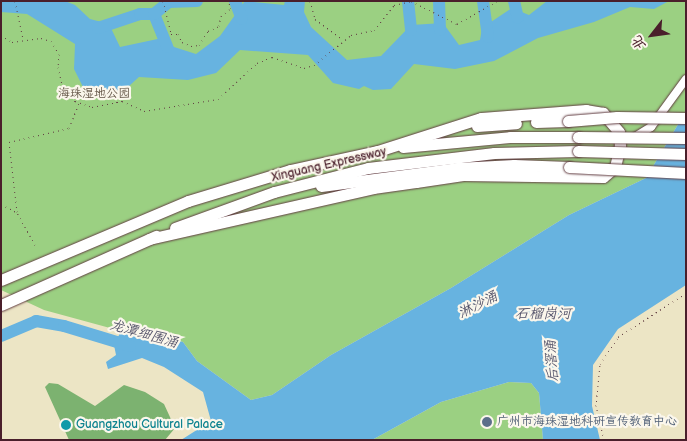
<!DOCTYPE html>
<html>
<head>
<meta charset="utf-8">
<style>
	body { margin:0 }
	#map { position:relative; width:687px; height:441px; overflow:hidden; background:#ece5c5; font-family:"Balsamiq Sans","LXGW WenKai TC",sans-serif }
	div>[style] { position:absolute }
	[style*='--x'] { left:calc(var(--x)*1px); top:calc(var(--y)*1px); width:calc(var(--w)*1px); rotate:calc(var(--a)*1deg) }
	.green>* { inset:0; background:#9bd082 }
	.forest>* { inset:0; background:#7cb270 }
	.water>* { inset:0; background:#67b3e0 }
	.river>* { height:12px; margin:-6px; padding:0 6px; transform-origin:6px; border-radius:6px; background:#67b3e0 }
	.path>* { height:1px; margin-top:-0.5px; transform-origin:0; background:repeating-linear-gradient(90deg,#623d42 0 1px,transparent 0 5px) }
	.roads { filter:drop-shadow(0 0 1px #623d42) drop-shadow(0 0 1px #623d42) }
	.minor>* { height:8px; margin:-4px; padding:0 4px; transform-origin:4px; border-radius:4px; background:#fff }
	.highway>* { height:11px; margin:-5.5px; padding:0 5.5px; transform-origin:5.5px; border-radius:5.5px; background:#fff }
	.bridges { filter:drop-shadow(0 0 1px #623d42) drop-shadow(0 0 1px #623d42) }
	.highway-bridge>* { height:11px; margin:-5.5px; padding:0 5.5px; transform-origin:5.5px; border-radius:5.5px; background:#fff }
	.dots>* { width:14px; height:14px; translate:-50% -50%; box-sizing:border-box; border:2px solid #fbf7ec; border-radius:50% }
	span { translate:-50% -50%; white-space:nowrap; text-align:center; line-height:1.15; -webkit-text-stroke:4.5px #fbf7ec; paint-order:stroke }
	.park-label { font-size:12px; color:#625445 }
	.street-label { font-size:12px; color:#4a1f2b }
	.service-label { font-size:12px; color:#4e5e75 }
	.left { translate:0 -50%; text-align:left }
	.culture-label { font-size:12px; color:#0d838f }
	.water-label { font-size:14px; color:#54536a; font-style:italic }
	.frame { position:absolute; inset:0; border:2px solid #4a1f2b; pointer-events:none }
	.north { position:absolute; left:627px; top:10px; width:50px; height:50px; -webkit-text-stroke:4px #fbf7ec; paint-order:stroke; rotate:240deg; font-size:14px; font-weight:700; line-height:20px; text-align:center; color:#4a1f2b }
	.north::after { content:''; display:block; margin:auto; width:18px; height:22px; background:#4a1f2b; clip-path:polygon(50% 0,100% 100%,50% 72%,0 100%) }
</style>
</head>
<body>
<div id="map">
	<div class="green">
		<div style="clip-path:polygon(1px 1px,686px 1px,686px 111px,646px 178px,569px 215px,451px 288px,331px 355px,272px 395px,251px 400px,197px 361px,183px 342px,134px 328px,121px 331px,44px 310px,1px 290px)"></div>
		<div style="clip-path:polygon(509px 382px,531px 383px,539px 393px,543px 440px,372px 440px,441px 402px)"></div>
	</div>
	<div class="forest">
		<div style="clip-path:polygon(49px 383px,58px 384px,95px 406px,124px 385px,145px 392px,164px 404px,175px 428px,165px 440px,69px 440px,45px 387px)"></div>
	</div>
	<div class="water">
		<div style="clip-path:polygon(1px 1px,65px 1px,75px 5px,90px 19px,109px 24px,120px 47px,167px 37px,174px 47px,196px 54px,220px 36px,245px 1px,284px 5px,285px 1px,305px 1px,304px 12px,311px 27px,347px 60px,381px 56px,411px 25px,443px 23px,459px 45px,480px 40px,482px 28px,512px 8px,529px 15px,547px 1px,669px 1px,654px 9px,630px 7px,594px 22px,538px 38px,494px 61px,455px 69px,414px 64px,391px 89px,373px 90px,364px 86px,359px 89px,333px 83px,308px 55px,240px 50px,216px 73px,188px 80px,139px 77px,129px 86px,109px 95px,84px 89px,74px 69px,75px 44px,27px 14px,1px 12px)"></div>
		<div style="clip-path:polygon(686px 111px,686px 285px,618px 329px,593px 365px,592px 406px,600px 440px,543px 440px,539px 393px,531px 383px,509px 382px,441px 402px,372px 440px,181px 440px,211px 421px,203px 392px,164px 367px,142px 358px,108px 369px,106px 362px,116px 355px,114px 345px,121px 331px,134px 328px,183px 342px,197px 361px,251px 400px,272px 395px,331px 355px,451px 288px,569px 215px,646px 178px)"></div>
	</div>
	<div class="river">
		<div style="--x:235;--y:1;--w:19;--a:69"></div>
		<div style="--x:408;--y:1;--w:29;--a:84"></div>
		<div style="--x:439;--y:1;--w:29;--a:88"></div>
		<div style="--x:483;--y:1;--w:36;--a:82"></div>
		<div style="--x:514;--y:1;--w:17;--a:77"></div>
		<div style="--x:154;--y:14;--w:35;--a:68"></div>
		<div style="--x:98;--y:28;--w:44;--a:-18.4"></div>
		<div style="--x:140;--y:14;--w:14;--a:0"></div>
		<div style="--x:154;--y:14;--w:19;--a:-39"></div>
		<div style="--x:169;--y:2;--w:28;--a:-2"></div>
		<div style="--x:1;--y:336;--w:38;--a:-23"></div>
		<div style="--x:36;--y:321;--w:28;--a:10"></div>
		<div style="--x:64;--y:326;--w:69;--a:16.9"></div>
	</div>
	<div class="path">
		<div style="--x:15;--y:1;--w:40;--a:78"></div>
		<div style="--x:163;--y:1;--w:34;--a:76"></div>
		<div style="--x:171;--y:34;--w:7;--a:0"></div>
		<div style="--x:178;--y:34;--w:9;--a:63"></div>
		<div style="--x:182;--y:42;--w:10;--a:24"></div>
		<div style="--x:191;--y:46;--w:8;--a:-7"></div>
		<div style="--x:199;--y:45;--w:17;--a:-57"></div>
		<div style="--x:208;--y:31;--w:12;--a:-24"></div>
		<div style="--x:219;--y:26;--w:10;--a:-79"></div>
		<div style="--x:221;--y:16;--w:11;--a:-38"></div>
		<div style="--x:230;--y:9;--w:8;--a:-97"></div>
		<div style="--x:310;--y:1;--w:19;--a:74"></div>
		<div style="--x:315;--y:19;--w:34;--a:36"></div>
		<div style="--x:1;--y:35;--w:13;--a:32"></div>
		<div style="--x:12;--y:42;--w:29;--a:-8"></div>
		<div style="--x:41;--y:38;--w:10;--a:17"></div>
		<div style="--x:51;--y:41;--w:15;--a:58"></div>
		<div style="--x:59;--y:54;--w:13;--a:94"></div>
		<div style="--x:58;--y:67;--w:18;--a:77"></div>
		<div style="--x:62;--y:85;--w:21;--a:51"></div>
		<div style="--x:75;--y:101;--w:18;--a:19"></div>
		<div style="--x:92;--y:107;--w:31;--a:-11"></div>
		<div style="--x:122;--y:101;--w:24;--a:24"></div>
		<div style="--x:144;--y:111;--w:75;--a:-9.2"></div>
		<div style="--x:218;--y:99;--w:53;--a:-42.7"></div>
		<div style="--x:257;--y:63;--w:16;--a:-22"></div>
		<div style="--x:272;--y:57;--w:34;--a:19"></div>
		<div style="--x:304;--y:68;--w:10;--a:-17"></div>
		<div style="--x:314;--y:65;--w:48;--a:-39"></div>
		<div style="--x:351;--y:35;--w:24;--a:-12"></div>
		<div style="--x:374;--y:30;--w:32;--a:-51"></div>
		<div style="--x:394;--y:5;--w:17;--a:-13"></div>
		<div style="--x:411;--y:1;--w:51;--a:26.6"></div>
		<div style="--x:457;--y:24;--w:46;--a:-29.9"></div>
		<div style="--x:1;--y:204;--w:17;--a:28"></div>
		<div style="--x:35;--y:245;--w:38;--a:-119"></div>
		<div style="--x:17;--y:212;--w:70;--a:-96.5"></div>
		<div style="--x:9;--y:142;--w:62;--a:-13.1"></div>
		<div style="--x:69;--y:128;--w:27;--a:-68"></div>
		<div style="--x:604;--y:440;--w:35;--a:-103"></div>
		<div style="--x:596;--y:406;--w:42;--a:-84.6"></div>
		<div style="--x:600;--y:364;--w:32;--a:-56"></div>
		<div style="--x:618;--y:337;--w:81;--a:-32.9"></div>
	</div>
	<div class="roads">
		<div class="minor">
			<div style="--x:635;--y:137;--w:19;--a:-32"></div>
			<div style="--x:651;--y:127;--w:59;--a:-53.9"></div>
		</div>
		<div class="highway">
			<div style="--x:536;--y:122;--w:32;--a:-2"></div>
			<div style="--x:477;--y:126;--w:39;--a:-4"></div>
			<div style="--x:403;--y:147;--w:107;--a:-5.3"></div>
			<div style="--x:510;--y:137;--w:68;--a:0"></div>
			<div style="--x:321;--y:186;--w:137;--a:-7.5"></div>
			<div style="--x:457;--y:168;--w:57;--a:-3"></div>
			<div style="--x:514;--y:165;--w:55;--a:2.1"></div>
			<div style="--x:175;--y:228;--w:105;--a:-20"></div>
			<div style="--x:274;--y:192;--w:97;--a:-14.3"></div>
			<div style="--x:368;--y:168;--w:127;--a:-6.8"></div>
			<div style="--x:494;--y:153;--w:84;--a:-1.4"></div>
			<div style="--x:149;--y:239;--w:230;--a:-12.8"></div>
			<div style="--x:373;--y:188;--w:43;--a:-7.9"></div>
			<div style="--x:416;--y:182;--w:49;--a:-8.3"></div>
			<div style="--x:464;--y:175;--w:139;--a:0.8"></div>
			<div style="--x:603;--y:177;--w:16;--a:-40"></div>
			<div style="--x:615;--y:167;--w:22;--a:-77"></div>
			<div style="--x:620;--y:146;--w:14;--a:-94"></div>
			<div style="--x:619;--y:132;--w:25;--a:-130"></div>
			<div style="--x:603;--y:113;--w:17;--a:-170"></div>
			<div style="--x:586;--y:110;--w:105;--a:175.6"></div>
			<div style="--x:481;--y:118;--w:115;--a:162.3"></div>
			<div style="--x:1;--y:280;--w:203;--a:-22.9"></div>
			<div style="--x:188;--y:201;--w:107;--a:-16.9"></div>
			<div style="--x:290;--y:170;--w:89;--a:-12.3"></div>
			<div style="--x:1;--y:305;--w:170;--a:-24"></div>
		</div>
	</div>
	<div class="bridges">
		<div class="highway-bridge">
			<div style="--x:568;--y:121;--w:49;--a:-4.7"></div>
			<div style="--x:617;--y:117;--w:69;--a:0.8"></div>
			<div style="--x:578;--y:137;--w:108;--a:0.5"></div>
			<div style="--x:578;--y:151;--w:108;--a:1.6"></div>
			<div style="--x:569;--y:167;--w:117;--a:2.9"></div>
		</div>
	</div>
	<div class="dots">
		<div style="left:487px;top:422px;background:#5c6f8a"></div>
		<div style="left:66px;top:425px;background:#0f9aa8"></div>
	</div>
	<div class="park-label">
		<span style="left:94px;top:94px">海珠湿地公园</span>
	</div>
	<div class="street-label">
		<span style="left:329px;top:165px;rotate:-13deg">Xinguang Expressway</span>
	</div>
	<div class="service-label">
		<span class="left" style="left:497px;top:422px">广州市海珠湿地科研宣传教育中心</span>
	</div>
	<div class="culture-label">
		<span class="left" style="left:76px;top:425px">Guangzhou Cultural Palace</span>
	</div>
	<div class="water-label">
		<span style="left:478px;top:305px;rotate:-27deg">淋沙涌</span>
		<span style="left:543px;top:314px">石榴岗河</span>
		<span style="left:144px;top:334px;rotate:16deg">龙潭细围涌</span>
		<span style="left:552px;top:361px;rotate:-94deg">后滘涌</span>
	</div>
	<div class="frame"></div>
	<div class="north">北</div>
</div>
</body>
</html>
